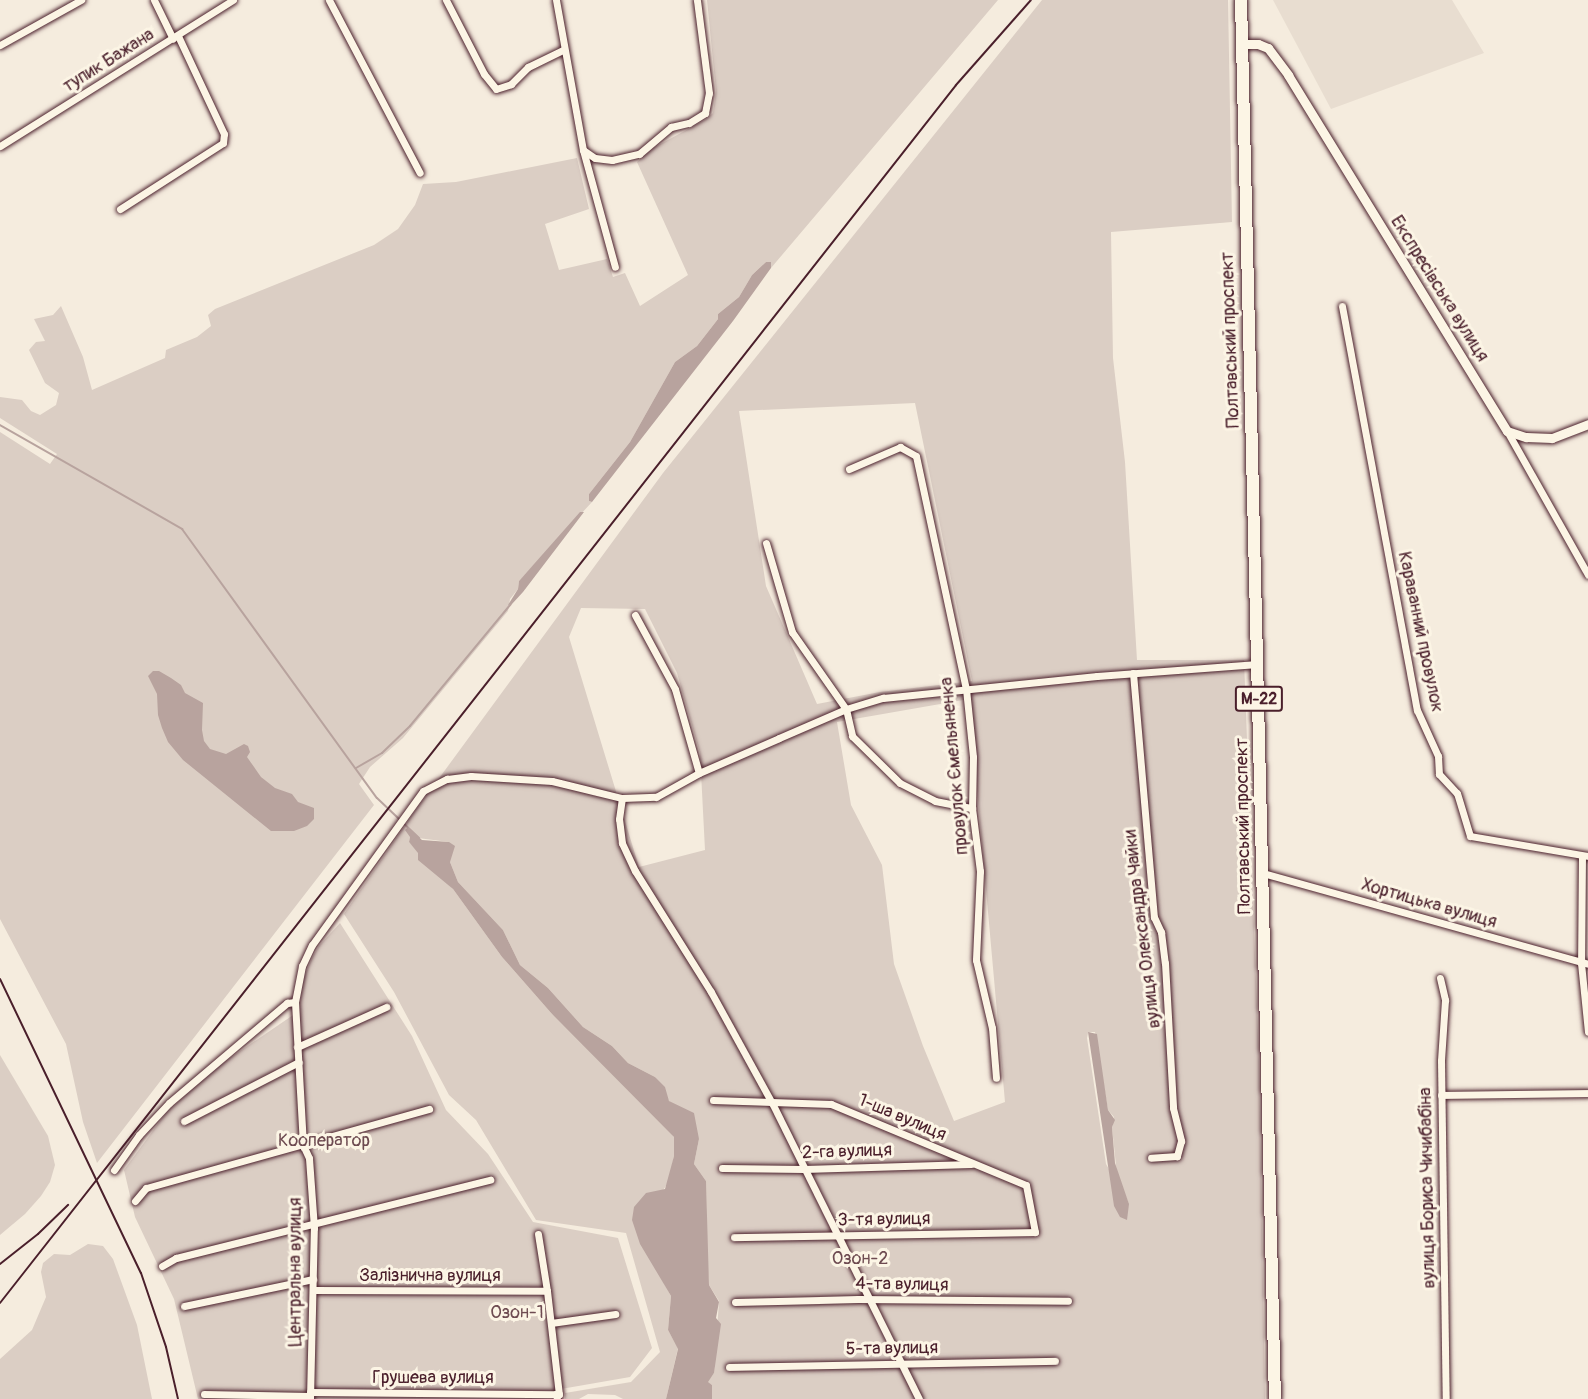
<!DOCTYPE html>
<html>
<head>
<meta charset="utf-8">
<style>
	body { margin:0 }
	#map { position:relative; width:1588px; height:1399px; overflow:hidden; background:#f5ecde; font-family:Pangolin,sans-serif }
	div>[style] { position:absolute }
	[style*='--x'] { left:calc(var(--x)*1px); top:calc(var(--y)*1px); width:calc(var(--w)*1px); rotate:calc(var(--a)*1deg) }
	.built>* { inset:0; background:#e8ddd0 }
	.green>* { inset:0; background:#dbcec4 }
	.water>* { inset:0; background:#b8a39e }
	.stream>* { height:2px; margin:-1px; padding:0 1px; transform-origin:1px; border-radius:1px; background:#b8a39e }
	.roads { filter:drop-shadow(0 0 2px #4a1f2b) drop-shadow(0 0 2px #4a1f2b) }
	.street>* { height:7px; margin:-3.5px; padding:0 3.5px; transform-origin:3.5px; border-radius:3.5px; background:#fcf5e5 }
	.secondary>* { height:9px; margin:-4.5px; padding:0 4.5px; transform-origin:4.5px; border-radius:4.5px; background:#fcf5e5 }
	.highway>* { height:12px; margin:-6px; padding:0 6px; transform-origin:6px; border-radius:6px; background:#fcf5e5 }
	.rail>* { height:2px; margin:-1px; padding:0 1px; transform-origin:1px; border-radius:1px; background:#4a1f2b }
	span { translate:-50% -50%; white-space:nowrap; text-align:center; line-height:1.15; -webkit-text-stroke:6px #fcf5e5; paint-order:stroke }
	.shield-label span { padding:2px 4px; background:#fcf5e5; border:2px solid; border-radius:4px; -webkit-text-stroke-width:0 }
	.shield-label { font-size:16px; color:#4a1f2b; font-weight:700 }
	.street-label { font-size:18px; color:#4a1f2b }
	.park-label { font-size:18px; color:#6e4b51 }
</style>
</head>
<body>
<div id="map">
	<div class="built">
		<div style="clip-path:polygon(1273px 0,1452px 0,1484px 53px,1331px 109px)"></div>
	</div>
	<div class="green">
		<div style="clip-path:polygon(707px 0,998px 0,771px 268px,771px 263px,766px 262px,752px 275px,739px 297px,718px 314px,718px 319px,697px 346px,675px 362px,630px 442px,589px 494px,589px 501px,592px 502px,519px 581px,518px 589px,510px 599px,508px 611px,403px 738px,370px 767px,359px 784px,374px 805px,97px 1163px,83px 1122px,66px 1044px,0 919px,0 432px,50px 464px,57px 454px,0 418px,0 397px,22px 400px,31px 411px,40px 415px,56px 405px,59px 393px,45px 383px,29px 350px,36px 342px,45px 341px,34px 319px,53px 315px,61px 306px,83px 357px,92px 390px,165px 358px,166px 350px,197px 337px,211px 326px,208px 315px,215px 309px,374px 245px,398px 229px,415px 205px,423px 184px,456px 182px,577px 158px,589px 209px,545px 224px,559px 270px,607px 259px,613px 277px,625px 273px,640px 306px,688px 275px,637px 162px,653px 148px,705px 120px,713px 113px,716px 91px)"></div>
		<div style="clip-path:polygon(evenodd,1042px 0,1228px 0,1232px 222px,1111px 232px,1113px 358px,1125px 462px,1137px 660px,1244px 660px,1259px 1062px,1265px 1399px,712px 1399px,712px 1385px,707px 1382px,714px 1373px,719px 1301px,709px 1285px,707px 1260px,706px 1181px,694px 1164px,699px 1139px,669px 1101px,655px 1077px,628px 1063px,612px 1046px,583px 1027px,548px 988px,520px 965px,503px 930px,458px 882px,450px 862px,449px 842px,410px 837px,409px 842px,453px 889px,502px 957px,552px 1014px,665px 1124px,674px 1137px,674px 1156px,669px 1181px,662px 1192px,654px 1265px,671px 1296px,668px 1330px,678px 1348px,666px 1399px,623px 1399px,615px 1395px,588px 1394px,579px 1399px,565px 1399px,565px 1393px,631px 1382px,660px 1352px,626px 1233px,536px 1220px,476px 1120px,449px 1095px,394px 992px,344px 914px,415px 811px,663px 473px,1042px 0,915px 403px,972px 681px,880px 692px,817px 704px,766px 586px,739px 411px,915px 403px,1042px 0,581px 608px,645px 609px,677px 673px,700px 753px,705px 850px,639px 867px,569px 637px,581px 608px,1042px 0,969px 699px,1005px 1102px,954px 1121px,923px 1046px,894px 964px,882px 865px,851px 805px,837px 722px,969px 699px,1042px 0,1091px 1032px,1095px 1032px,1108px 1110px,1114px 1117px,1112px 1127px,1117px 1175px,1129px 1204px,1106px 1164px,1087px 1038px,1088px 1033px,1091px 1032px)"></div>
		<div style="clip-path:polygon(340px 923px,412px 1036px,446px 1110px,488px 1154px,533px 1222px,618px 1238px,652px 1348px,630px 1377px,561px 1389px,562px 1399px,198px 1399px,174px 1299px,135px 1217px,124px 1170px,166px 1113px,214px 1069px,299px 1011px,303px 980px,312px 958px,319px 946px)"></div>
		<div style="clip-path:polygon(0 1055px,48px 1136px,55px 1165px,50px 1182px,41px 1196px,25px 1214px,0 1235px)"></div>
		<div style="clip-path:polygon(88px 1244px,103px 1246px,113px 1259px,137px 1325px,152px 1399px,0 1399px,0 1359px,32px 1330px,46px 1297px,41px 1272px,43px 1263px,54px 1254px,70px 1255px)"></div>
	</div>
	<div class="water">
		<div style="clip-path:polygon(766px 262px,771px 262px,771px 268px,733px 321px,592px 502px,589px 501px,589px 494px,630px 442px,675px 362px,697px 346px,718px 319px,718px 314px,739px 297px,752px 275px)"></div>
		<div style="clip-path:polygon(580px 512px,584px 512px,523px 592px,512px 604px,508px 605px,518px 589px,519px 581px)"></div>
		<div style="clip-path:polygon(153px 671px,159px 671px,171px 678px,181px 685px,185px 693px,203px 703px,202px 730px,204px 741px,210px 749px,226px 754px,244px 744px,248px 746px,250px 752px,247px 757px,261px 777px,275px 788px,292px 794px,298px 802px,314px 808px,314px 819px,307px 826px,294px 831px,271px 831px,183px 760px,168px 742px,162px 728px,158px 715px,157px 694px,148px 676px)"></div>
		<div style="clip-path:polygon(408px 827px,422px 840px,449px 842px,455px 846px,450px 862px,458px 882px,503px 930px,520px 965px,548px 988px,583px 1027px,612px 1046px,628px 1063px,655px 1077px,665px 1087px,669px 1101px,694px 1113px,699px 1139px,694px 1164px,706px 1181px,709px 1285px,719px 1302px,716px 1318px,721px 1324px,714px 1373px,708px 1382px,712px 1385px,712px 1399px,666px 1399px,678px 1349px,668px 1330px,671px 1296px,640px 1244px,632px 1220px,634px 1207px,646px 1193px,665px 1189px,674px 1156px,674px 1137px,552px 1014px,502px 957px,453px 889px,418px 860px,418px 853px,409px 842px,410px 837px,405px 830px)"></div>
		<div style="clip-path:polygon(1088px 1032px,1097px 1034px,1108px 1110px,1115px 1120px,1112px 1127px,1115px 1163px,1129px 1204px,1127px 1220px,1120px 1217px,1114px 1206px)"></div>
	</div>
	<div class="stream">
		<div style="--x:0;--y:425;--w:210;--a:29.7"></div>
		<div style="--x:182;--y:529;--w:332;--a:54.1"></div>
		<div style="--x:377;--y:798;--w:58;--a:43.6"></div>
		<div style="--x:356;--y:768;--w:30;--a:-30"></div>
		<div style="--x:382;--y:753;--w:39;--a:-44"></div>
		<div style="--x:410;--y:726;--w:158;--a:-50.4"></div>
	</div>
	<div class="roads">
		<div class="street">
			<div style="--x:154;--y:0;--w:43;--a:64"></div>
			<div style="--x:329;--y:0;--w:195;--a:62.3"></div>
			<div style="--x:446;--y:0;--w:83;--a:62.8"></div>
			<div style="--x:484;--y:74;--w:19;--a:51"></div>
			<div style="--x:496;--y:89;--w:16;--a:-18"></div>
			<div style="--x:511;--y:84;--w:24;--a:-45"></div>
			<div style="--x:528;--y:67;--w:39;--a:-26"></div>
			<div style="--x:556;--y:0;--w:152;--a:79.8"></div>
			<div style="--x:583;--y:150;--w:121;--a:74.7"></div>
			<div style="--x:0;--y:45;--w:93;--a:-29.1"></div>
			<div style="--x:0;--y:146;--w:275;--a:-32.1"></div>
			<div style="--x:583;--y:150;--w:14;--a:34"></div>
			<div style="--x:595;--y:158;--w:17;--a:7"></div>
			<div style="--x:612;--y:160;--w:28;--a:-13"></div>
			<div style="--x:639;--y:154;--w:42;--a:-40.2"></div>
			<div style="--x:671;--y:127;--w:18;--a:-13"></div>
			<div style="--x:689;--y:123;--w:19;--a:-32"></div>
			<div style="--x:705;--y:113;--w:20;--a:-79"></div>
			<div style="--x:709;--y:93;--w:94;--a:-97.4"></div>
			<div style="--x:120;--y:209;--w:122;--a:-32.7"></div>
			<div style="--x:223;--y:143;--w:9;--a:-84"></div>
			<div style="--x:224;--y:134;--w:108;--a:-115.1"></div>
			<div style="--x:1342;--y:306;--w:411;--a:79.5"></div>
			<div style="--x:1417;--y:710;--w:51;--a:65.5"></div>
			<div style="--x:1438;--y:756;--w:18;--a:87"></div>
			<div style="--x:1439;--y:774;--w:26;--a:47"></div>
			<div style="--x:1457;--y:793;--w:45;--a:73.2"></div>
			<div style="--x:1470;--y:836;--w:120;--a:9.6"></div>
			<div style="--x:1507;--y:431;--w:165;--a:60.6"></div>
			<div style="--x:849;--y:469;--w:56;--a:-23.3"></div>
			<div style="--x:900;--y:447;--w:18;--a:29"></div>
			<div style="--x:916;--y:456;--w:238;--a:77.9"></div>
			<div style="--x:966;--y:689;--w:68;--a:84.1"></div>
			<div style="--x:973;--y:757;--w:51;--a:91.1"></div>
			<div style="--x:972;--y:808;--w:64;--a:82.8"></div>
			<div style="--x:980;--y:871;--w:89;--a:92.6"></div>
			<div style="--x:976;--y:960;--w:70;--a:76.8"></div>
			<div style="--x:992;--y:1028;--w:50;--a:85.4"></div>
			<div style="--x:766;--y:543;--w:93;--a:73.7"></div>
			<div style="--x:792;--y:632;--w:94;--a:55"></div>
			<div style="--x:846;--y:709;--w:28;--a:77"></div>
			<div style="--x:852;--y:736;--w:67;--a:44.4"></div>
			<div style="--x:900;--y:783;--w:39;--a:27"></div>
			<div style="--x:935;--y:801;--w:38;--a:11"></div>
			<div style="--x:635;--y:615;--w:84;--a:61.6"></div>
			<div style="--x:675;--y:689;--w:87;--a:74.1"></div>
			<div style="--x:1133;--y:673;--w:245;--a:85.1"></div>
			<div style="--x:1154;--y:917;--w:17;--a:65"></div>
			<div style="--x:1161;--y:932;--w:31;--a:83"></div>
			<div style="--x:1165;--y:963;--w:145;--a:86.8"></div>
			<div style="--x:1173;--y:1108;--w:34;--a:76"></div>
			<div style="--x:1181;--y:1141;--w:16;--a:105"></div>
			<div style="--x:1177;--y:1156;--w:26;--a:176"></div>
			<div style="--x:1582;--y:856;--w:107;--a:90.5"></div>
			<div style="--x:1581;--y:963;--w:69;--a:84.2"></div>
			<div style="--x:1263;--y:873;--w:337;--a:15.6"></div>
			<div style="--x:1440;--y:978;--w:23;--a:77"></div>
			<div style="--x:1445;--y:1000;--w:61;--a:93.8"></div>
			<div style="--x:1441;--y:1061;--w:338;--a:89.2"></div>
			<div style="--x:297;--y:1047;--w:98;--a:-24.2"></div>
			<div style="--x:1441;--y:1095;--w:147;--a:-0.8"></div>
			<div style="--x:713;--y:1100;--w:118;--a:1.9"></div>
			<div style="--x:831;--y:1104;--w:211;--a:22.6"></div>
			<div style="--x:1026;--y:1185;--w:48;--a:79.2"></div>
			<div style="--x:1035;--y:1232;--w:301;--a:179"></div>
			<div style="--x:184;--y:1121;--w:129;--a:-27.2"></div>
			<div style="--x:722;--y:1168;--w:82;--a:0.7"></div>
			<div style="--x:804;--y:1169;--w:167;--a:-1.7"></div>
			<div style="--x:114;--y:1170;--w:43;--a:-54.5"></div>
			<div style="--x:139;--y:1135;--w:44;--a:-46.8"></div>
			<div style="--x:169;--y:1103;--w:155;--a:-40.3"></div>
			<div style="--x:287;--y:1003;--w:8;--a:-7"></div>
			<div style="--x:135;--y:1201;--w:17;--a:-50"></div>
			<div style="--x:146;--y:1188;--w:294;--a:-15.6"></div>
			<div style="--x:538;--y:1234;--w:58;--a:81"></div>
			<div style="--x:547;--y:1291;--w:104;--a:83.4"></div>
			<div style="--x:559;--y:1394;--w:3;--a:180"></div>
			<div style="--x:556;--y:1394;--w:5;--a:79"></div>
			<div style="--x:162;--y:1266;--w:16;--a:-30"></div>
			<div style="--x:176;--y:1258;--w:324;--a:-14"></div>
			<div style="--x:313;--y:1290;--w:234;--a:0.2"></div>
			<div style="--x:735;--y:1302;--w:123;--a:-1.4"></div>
			<div style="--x:858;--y:1299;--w:210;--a:0.5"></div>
			<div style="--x:184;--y:1306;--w:132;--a:-11.8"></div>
			<div style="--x:551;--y:1323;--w:65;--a:-8"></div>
			<div style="--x:729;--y:1367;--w:326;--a:-1.1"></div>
			<div style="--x:310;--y:1392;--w:246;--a:0.5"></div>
			<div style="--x:204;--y:1394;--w:106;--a:1.1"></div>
			<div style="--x:310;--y:1399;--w:171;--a:-88.7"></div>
			<div style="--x:314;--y:1228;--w:70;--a:-94.1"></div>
			<div style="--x:309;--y:1158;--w:14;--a:-115"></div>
			<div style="--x:303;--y:1145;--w:143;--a:-93.2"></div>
			<div style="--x:295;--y:1002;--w:37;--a:-79"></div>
			<div style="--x:302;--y:966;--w:23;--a:-65"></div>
			<div style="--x:312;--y:945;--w:190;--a:-54.2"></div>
			<div style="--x:423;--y:791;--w:27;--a:-27"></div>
			<div style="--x:447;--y:779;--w:24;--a:-7"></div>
			<div style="--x:471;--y:776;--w:81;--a:3.5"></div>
			<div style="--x:552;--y:781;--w:72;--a:13.7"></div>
			<div style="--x:919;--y:1399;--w:330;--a:-116.4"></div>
			<div style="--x:772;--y:1103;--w:127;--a:-118.8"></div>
			<div style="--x:711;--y:992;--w:143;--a:-122.1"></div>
			<div style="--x:635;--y:871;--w:31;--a:-115"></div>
			<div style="--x:622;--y:843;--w:24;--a:-97"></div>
			<div style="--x:619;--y:819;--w:21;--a:-82"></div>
			<div style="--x:622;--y:798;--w:34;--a:-2"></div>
			<div style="--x:656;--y:797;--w:49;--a:-29.2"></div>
			<div style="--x:699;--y:773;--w:87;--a:-23.6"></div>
			<div style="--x:779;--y:738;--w:73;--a:-23.4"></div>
			<div style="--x:846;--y:709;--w:39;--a:-17"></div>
			<div style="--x:883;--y:698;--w:215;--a:-5.9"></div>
			<div style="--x:1097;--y:676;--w:161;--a:-4.3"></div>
		</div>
		<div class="secondary">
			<div style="--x:1242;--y:44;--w:16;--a:0"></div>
			<div style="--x:1258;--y:44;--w:11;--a:22"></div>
			<div style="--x:1268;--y:48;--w:34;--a:53"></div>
			<div style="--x:1288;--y:75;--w:418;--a:58.4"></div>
			<div style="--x:1507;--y:431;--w:20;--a:18"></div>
			<div style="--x:1526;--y:437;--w:26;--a:2"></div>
			<div style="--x:1552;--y:438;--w:39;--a:-21"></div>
		</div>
		<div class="highway">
			<div style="--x:1241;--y:0;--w:1399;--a:88.61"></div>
		</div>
	</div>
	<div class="rail">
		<div style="--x:0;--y:979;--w:326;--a:64.4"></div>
		<div style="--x:141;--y:1273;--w:78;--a:71.3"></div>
		<div style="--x:166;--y:1347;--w:53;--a:77"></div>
		<div style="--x:0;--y:1264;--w:48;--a:-38.3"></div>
		<div style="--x:38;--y:1234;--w:42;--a:-44"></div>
		<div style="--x:0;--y:1303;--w:1548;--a:-51.87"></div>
		<div style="--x:956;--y:85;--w:113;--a:-48.6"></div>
	</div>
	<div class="shield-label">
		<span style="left:1259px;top:699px">М-22</span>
	</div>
	<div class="street-label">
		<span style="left:109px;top:61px;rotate:-32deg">тупик Бажана</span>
		<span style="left:1439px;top:289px;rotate:58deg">Експресівська вулиця</span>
		<span style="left:1231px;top:340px;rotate:-92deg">Полтавський проспект</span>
		<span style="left:1420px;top:632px;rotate:78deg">Караванний провулок</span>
		<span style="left:955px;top:766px;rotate:-95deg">провулок Ємельяненка</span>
		<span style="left:1244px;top:826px;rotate:-91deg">Полтавський проспект</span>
		<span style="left:1429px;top:904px;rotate:16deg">Хортицька вулиця</span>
		<span style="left:1143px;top:929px;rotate:-97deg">вулиця Олександра Чайки</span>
		<span style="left:902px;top:1118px;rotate:23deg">1-ша вулиця</span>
		<span style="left:847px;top:1152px;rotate:-2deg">2-га вулиця</span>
		<span style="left:1428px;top:1188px;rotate:-91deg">вулиця Бориса Чичибабіна</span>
		<span style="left:884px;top:1220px;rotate:-1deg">3-тя вулиця</span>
		<span style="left:296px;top:1272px;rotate:-90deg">Центральна вулиця</span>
		<span style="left:430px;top:1276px">Залізнична вулиця</span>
		<span style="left:902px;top:1285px;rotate:1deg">4-та вулиця</span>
		<span style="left:892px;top:1349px;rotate:-1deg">5-та вулиця</span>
		<span style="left:433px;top:1378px">Грушева вулиця</span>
	</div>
	<div class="park-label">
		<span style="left:324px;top:1141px">Кооператор</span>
		<span style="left:860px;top:1259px">Озон-2</span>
		<span style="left:517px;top:1313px">Озон-1</span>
	</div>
</div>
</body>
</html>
